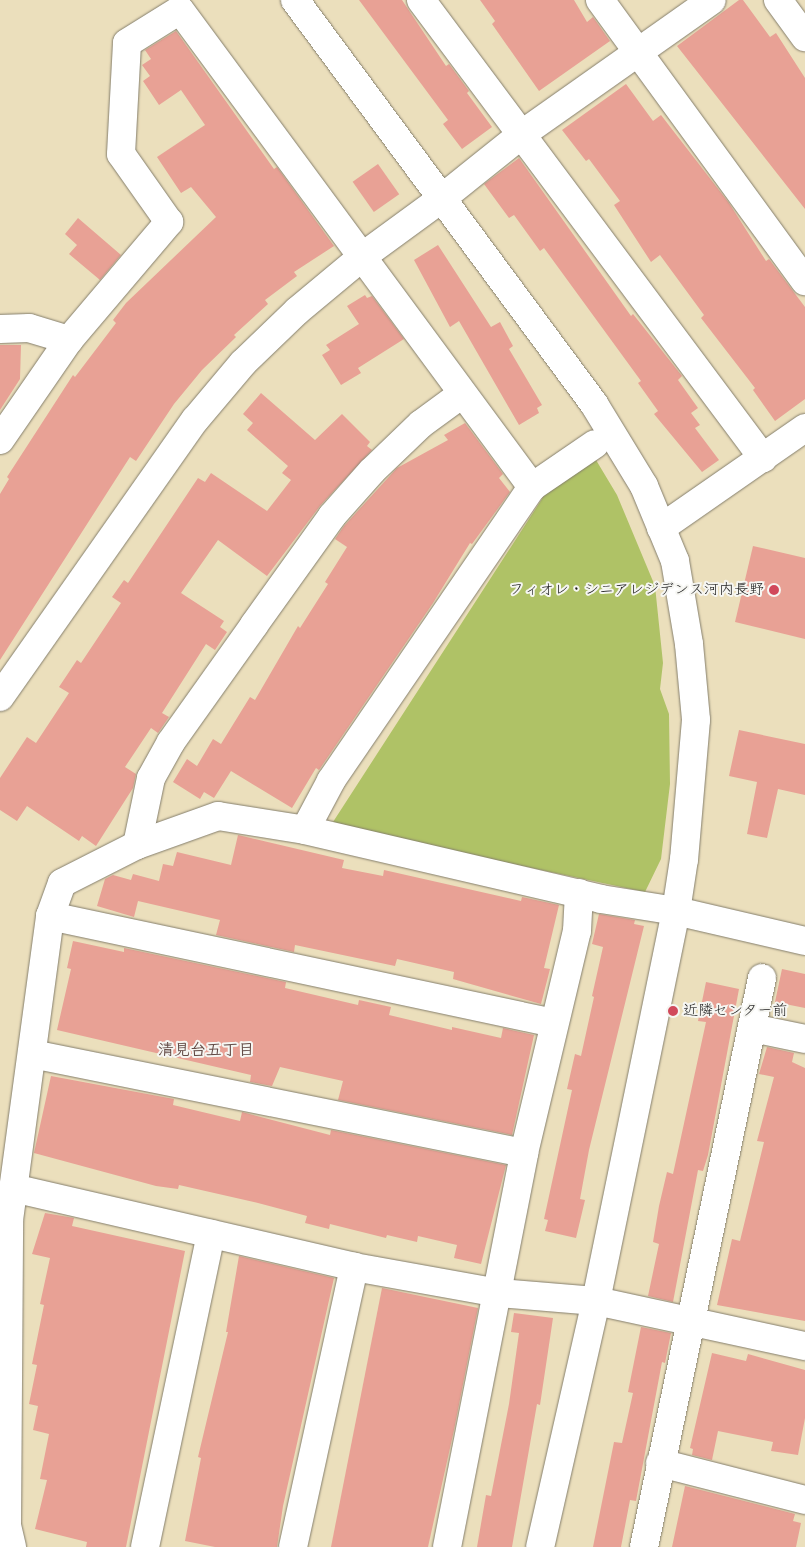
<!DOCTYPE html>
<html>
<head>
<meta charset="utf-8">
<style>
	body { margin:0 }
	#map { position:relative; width:805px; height:1547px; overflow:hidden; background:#ebdfbc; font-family:"Shantell Sans","Klee One",sans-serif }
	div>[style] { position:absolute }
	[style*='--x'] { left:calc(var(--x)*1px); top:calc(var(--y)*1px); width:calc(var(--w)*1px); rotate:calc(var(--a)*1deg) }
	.green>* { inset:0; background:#afc266 }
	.building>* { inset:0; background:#e8a195; transform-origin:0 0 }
	.roads { filter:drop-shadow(0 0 1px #847e6c) drop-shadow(0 0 1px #847e6c) }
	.minor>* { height:28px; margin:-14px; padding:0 14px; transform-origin:14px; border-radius:14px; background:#fff }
	.dots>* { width:14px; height:14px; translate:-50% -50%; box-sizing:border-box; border:2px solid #f6f6f2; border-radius:50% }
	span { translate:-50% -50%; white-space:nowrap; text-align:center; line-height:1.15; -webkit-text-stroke:4px #f6f6f2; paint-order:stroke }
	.poi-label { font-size:15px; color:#1c1c1c }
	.right { translate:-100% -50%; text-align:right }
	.left { translate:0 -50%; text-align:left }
	.neighbourhood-label { font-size:16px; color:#634b46; font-weight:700 }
</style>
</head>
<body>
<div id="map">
	<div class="green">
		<div style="clip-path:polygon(593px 455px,617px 495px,655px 586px,663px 663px,660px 689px,669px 714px,670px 784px,661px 859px,645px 892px,413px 843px,333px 822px,549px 488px)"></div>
	</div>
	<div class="building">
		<div style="clip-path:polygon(359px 0,402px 0,446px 66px,449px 64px,469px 91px,467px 93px,492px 127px,462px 149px,443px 124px,448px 120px)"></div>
		<div style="clip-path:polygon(480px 0,574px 0,587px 22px,593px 17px,610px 41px,539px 91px,492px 24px,495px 21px)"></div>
		<div style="clip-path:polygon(739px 0,743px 0,770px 37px,776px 33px,805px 78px,805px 209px,677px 46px)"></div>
		<div style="clip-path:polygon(176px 31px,274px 169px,277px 167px,334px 246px,294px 272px,297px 276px,265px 300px,268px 304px,234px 335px,236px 337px,202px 370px,174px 404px,136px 461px,130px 457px,0 660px,0 494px,9px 479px,7px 477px,73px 375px,75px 377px,116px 323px,113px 320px,126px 303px,216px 217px,191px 187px,181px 193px,157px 157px,205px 125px,181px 90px,159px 105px,143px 81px,150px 76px,142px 65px,151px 59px,145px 50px)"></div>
		<div style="clip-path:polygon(626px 84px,653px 121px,661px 115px,729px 203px,766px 261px,769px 259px,805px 307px,805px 399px,775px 421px,753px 390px,755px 388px,701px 318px,704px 315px,660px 255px,651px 262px,614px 205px,620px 201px,589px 159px,586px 161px,562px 130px)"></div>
		<div style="clip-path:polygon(519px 158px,631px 316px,633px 314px,682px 376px,678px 380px,698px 408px,691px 413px,700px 425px,695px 428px,719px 460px,702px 472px,654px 414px,658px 411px,638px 383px,641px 381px,544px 248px,540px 251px,514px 215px,509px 218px,484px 184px)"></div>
		<div style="left:378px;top:164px;width:37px;height:31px;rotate:55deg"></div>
		<div style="clip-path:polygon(78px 218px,121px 255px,100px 280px,69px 254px,77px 245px,65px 234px)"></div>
		<div style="clip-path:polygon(438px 245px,491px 327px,500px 322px,513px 346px,509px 349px,542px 405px,537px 408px,539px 413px,519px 425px,459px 321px,450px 327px,414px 260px)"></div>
		<div style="clip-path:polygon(365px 295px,367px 298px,372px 296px,404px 339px,358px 368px,361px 373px,341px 385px,322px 355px,330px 350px,326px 345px,359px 324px,347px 306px)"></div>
		<div style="clip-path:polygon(0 345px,21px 345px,20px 379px,0 410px)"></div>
		<div style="clip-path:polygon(261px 393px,315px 440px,342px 414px,370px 442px,367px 446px,372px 450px,320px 506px,267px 576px,218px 540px,181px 593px,224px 621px,220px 627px,227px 632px,215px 650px,206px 644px,162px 713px,169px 717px,158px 733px,151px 728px,125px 767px,136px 774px,133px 788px,96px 846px,82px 836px,79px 841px,27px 806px,17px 821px,0 810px,0 778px,27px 737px,36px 743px,69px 693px,59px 687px,77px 660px,81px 663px,121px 603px,112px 597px,124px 580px,128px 583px,198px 478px,205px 482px,211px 473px,267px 511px,291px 480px,282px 473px,288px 466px,247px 430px,253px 423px,243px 414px)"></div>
		<div style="clip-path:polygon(465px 423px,503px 474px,499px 478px,510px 492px,472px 544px,470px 543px,433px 603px,319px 770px,316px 768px,292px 808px,231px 771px,214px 798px,204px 792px,200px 799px,173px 782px,187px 759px,197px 766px,213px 739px,221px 744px,250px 697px,255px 700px,298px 626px,300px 628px,328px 584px,325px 582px,347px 547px,335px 539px,344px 526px,397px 468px,448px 440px,444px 435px)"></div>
		<div style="clip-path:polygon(753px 546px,805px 558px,805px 639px,735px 622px)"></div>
		<div style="clip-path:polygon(739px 730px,805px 744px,805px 795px,778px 789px,767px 838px,747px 834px,757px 782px,729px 776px)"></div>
		<div style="clip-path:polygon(238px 835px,344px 860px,342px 868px,383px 876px,384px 870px,521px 901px,522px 897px,559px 905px,544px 968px,550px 969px,541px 1004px,453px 979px,454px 972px,397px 959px,395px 966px,295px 945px,294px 952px,216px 935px,220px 920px,138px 901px,134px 917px,97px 906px,105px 879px,113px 875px,131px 880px,133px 874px,159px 881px,163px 864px,173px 866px,177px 852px,231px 865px)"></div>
		<div style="clip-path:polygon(599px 914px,635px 920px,634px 924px,644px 926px,589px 1150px,580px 1199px,585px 1200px,576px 1238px,545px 1231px,548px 1220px,544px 1219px,572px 1090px,567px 1089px,575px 1054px,581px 1056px,594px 997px,592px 996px,603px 947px,592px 944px)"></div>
		<div style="clip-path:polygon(73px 941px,124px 952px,124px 948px,286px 982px,285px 988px,358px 1005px,359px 1000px,391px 1007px,389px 1015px,452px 1030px,452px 1027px,501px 1038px,503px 1028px,534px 1035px,512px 1135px,338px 1100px,343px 1081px,280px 1067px,272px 1086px,250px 1082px,251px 1075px,57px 1030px,71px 969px,67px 968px)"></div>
		<div style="clip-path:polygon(782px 969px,805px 974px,805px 1008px,775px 1002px)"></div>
		<div style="clip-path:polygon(706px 982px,739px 989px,708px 1155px,703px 1171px,698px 1170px,673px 1302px,648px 1296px,659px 1244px,653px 1242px,659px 1206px,667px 1172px,673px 1174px,706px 1022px,698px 1021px)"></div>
		<div style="clip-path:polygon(767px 1047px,794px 1053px,792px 1062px,805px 1068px,805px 1321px,717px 1305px,732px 1239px,740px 1241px,764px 1142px,757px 1141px,774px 1077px,759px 1074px)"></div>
		<div style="clip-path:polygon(51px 1076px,174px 1099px,173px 1105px,240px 1121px,242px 1112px,330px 1135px,331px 1130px,506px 1165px,481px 1264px,454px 1258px,457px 1245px,418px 1236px,417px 1242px,387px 1235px,386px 1238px,330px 1224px,329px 1229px,305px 1223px,307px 1216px,258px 1203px,179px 1185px,178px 1189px,156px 1186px,34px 1153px)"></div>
		<div style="clip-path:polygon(45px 1213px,74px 1218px,72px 1226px,185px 1251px,126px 1547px,86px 1547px,87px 1542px,35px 1529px,47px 1480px,40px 1479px,49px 1434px,33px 1430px,38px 1406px,29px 1404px,37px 1365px,32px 1364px,44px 1305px,40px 1304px,50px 1258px,32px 1254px)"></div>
		<div style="clip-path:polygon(239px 1256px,334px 1278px,283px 1506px,277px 1547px,215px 1547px,185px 1541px,201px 1458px,198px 1457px,228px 1332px,226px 1332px)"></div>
		<div style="clip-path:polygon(382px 1288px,478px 1308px,454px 1430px,428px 1547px,331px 1547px)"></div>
		<div style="clip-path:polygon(514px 1313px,553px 1318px,540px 1405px,537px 1404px,512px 1547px,477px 1547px,486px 1495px,491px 1496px,509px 1404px,519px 1333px,511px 1332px)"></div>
		<div style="clip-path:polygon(641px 1327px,671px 1333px,665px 1363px,662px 1362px,636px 1501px,630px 1500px,621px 1547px,593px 1547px,614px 1442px,622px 1443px,633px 1393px,628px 1392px)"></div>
		<div style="clip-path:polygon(712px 1353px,746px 1361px,748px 1354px,805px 1370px,805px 1418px,798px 1455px,771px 1451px,773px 1442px,718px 1431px,712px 1460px,692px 1455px,693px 1449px,690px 1448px)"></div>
		<div style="clip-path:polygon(685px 1486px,795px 1514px,793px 1521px,801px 1523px,796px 1547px,672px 1547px)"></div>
	</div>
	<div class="roads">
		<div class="minor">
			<div style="--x:295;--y:0;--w:503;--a:53.49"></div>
			<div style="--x:594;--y:404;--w:96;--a:58.6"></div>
			<div style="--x:644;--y:486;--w:81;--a:67.5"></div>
			<div style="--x:675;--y:561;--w:84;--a:80.4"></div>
			<div style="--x:689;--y:644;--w:76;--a:84.7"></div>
			<div style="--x:696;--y:720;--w:140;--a:94.9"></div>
			<div style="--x:684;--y:859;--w:53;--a:98.7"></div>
			<div style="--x:676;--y:911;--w:398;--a:101.6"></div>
			<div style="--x:596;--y:1301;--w:252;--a:102.8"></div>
			<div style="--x:421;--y:0;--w:572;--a:53.25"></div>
			<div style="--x:600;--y:0;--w:348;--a:53.9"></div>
			<div style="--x:778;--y:0;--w:46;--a:53.9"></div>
			<div style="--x:0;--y:329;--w:29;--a:-2"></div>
			<div style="--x:29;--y:328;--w:42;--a:16.7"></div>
			<div style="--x:0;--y:440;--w:121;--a:-55.4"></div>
			<div style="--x:69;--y:340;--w:155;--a:-49.7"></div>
			<div style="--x:169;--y:222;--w:83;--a:-125.2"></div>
			<div style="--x:121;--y:154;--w:111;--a:-86.9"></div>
			<div style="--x:127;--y:43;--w:62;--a:-31.9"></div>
			<div style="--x:180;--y:10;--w:593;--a:53.57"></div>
			<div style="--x:532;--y:487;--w:356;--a:124.4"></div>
			<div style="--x:331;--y:781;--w:55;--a:118"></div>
			<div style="--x:532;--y:487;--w:76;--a:-34.3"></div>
			<div style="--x:661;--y:528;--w:175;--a:-34.8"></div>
			<div style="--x:0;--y:697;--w:339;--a:-54.9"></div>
			<div style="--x:195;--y:420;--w:75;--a:-49.9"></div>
			<div style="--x:243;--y:363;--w:75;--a:-43.9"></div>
			<div style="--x:297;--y:311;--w:86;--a:-39.8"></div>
			<div style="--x:363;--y:256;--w:97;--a:-36.2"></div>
			<div style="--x:441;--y:199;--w:104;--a:-38.7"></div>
			<div style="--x:522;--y:134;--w:232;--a:-35.2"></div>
			<div style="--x:137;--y:845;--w:68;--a:-78.2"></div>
			<div style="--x:151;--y:778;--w:41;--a:-60.9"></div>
			<div style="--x:171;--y:742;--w:143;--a:-54.6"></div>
			<div style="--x:254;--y:625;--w:134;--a:-54.4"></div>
			<div style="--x:332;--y:516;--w:60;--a:-48.4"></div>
			<div style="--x:372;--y:471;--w:68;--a:-43.8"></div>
			<div style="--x:421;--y:424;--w:51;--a:-36.2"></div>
			<div style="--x:50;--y:916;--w:515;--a:11.99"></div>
			<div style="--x:752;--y:1028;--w:54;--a:11.7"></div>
			<div style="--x:32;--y:1054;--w:502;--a:11.38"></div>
			<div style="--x:13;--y:1188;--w:350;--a:13"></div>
			<div style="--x:354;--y:1267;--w:147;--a:10.2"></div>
			<div style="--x:499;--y:1293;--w:97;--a:4.7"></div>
			<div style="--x:596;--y:1301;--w:214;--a:12.2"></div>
			<div style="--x:660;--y:1463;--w:150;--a:14.3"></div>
			<div style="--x:12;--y:1547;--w:23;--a:-103"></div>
			<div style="--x:7;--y:1525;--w:305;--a:-89.6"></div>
			<div style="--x:9;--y:1220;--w:307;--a:-82.3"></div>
			<div style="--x:50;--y:916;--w:35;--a:-70"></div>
			<div style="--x:62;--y:883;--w:84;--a:-26.9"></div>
			<div style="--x:137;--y:845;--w:86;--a:-19.7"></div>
			<div style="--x:218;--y:816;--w:88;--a:9.1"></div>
			<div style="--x:305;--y:830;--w:304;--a:13.1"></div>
			<div style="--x:601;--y:899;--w:76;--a:9.1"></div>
			<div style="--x:676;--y:911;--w:132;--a:13.1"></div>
			<div style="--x:145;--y:1547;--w:320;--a:-78.1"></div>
			<div style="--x:293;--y:1547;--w:287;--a:-77.7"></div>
			<div style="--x:447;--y:1547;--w:401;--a:-78.9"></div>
			<div style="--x:524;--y:1153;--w:228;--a:-76.6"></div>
			<div style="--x:577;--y:931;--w:38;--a:-87"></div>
			<div style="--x:644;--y:1547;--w:581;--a:-78.28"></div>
		</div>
	</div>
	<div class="dots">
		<div style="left:774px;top:590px;background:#d1495b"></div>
		<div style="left:673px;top:1011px;background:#d1495b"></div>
	</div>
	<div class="poi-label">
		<span class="right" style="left:764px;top:590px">フィオレ・シニアレジデンス河内長野</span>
		<span class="left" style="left:683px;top:1011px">近隣センター前</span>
	</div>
	<div class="neighbourhood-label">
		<span style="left:206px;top:1050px">清見台五丁目</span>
	</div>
</div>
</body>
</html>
